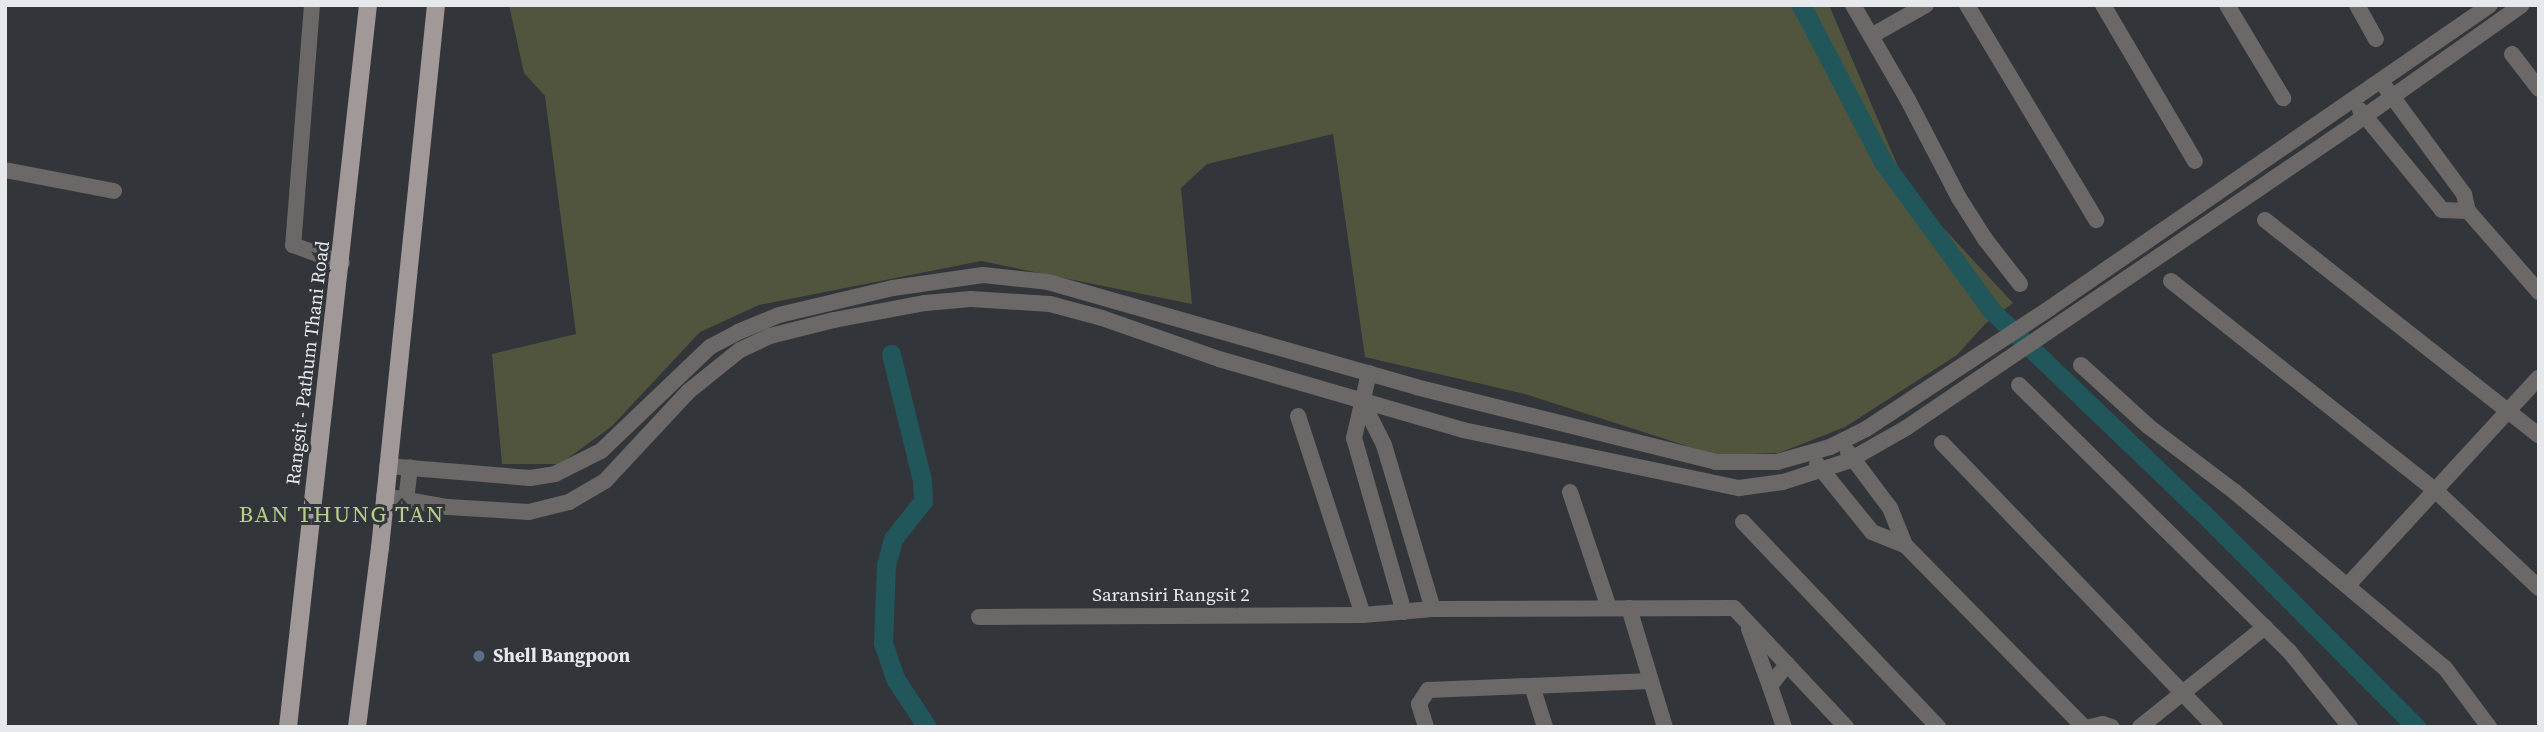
<!DOCTYPE html>
<html>
<head>
<meta charset="utf-8">
<style>
	body { margin:0 }
	#map { position:relative; width:2544px; height:732px; overflow:hidden; background:#32363a; font-family:"Source Serif 4",serif }
	div>[style] { position:absolute }
	[style*='--x'] { left:calc(var(--x)*1px); top:calc(var(--y)*1px); width:calc(var(--w)*1px); rotate:calc(var(--a)*1deg) }
	.green>* { inset:0; background:#51553d }
	.canal>* { height:19px; margin:-9.5px; padding:0 9.5px; transform-origin:9.5px; border-radius:9.5px; background:#21575b }
	.minor>* { height:16px; margin:-8px; padding:0 8px; transform-origin:8px; border-radius:8px; background:#6b6867 }
	.primary>* { height:18px; margin:-9px; padding:0 9px; transform-origin:9px; border-radius:9px; background:#a09998 }
	.dots>* { width:19px; height:19px; translate:-50% -50%; box-sizing:border-box; border:4px solid #32363a; border-radius:50% }
	span { translate:-50% -50%; white-space:nowrap; text-align:center; line-height:1.15; -webkit-text-stroke:6px #32363a; paint-order:stroke }
	.street-label { font-size:19px; color:#e6e9ec }
	.poi-label { font-size:19px; color:#e6e9ec; font-weight:700 }
	.left { translate:0 -50%; text-align:left }
	.quarter-label { font-size:23px; color:#b8d087; letter-spacing:2px }
	.frame { position:absolute; inset:0; border:7px solid #e6e9ec; pointer-events:none }
</style>
</head>
<body>
<div id="map">
	<div class="green">
		<div style="clip-path:polygon(509px 5px,1829px 5px,1908px 190px,2013px 303px,1985px 324px,1957px 355px,1845px 427px,1779px 453px,1715px 455px,1525px 394px,1365px 357px,1333px 134px,1207px 164px,1181px 188px,1192px 304px,981px 261px,759px 305px,700px 332px,612px 426px,560px 464px,502px 464px,492px 354px,576px 334px,545px 96px,524px 73px)"></div>
	</div>
	<div class="canal">
		<div style="--x:1801;--y:5;--w:177;--a:62.4"></div>
		<div style="--x:1883;--y:162;--w:185;--a:53.8"></div>
		<div style="--x:1992;--y:311;--w:292;--a:43.8"></div>
		<div style="--x:2203;--y:513;--w:302;--a:45.1"></div>
		<div style="--x:891;--y:354;--w:130;--a:76.2"></div>
		<div style="--x:922;--y:480;--w:21;--a:87"></div>
		<div style="--x:923;--y:501;--w:48;--a:128.3"></div>
		<div style="--x:893;--y:539;--w:27;--a:105"></div>
		<div style="--x:886;--y:565;--w:78;--a:92.2"></div>
		<div style="--x:883;--y:643;--w:39;--a:71"></div>
		<div style="--x:896;--y:680;--w:56;--a:56.6"></div>
	</div>
	<div class="minor">
		<div style="--x:312;--y:5;--w:241;--a:94.5"></div>
		<div style="--x:293;--y:245;--w:52;--a:20.2"></div>
		<div style="--x:1853;--y:5;--w:110;--a:59.9"></div>
		<div style="--x:1908;--y:100;--w:110;--a:62.5"></div>
		<div style="--x:1959;--y:198;--w:49;--a:57.6"></div>
		<div style="--x:1985;--y:239;--w:57;--a:52.1"></div>
		<div style="--x:1967;--y:5;--w:251;--a:59"></div>
		<div style="--x:2103;--y:5;--w:181;--a:59.5"></div>
		<div style="--x:2227;--y:5;--w:109;--a:58.9"></div>
		<div style="--x:2357;--y:5;--w:39;--a:61"></div>
		<div style="--x:1871;--y:36;--w:63;--a:-29.4"></div>
		<div style="--x:2512;--y:54;--w:44;--a:52.4"></div>
		<div style="--x:2386;--y:88;--w:132;--a:53.7"></div>
		<div style="--x:2464;--y:194;--w:17;--a:77"></div>
		<div style="--x:2468;--y:211;--w:108;--a:48.8"></div>
		<div style="--x:2360;--y:110;--w:129;--a:50.6"></div>
		<div style="--x:2442;--y:210;--w:26;--a:2"></div>
		<div style="--x:5;--y:170;--w:111;--a:10.9"></div>
		<div style="--x:2265;--y:220;--w:349;--a:38.2"></div>
		<div style="--x:2171;--y:281;--w:337;--a:38.4"></div>
		<div style="--x:2435;--y:490;--w:143;--a:43.3"></div>
		<div style="--x:2081;--y:365;--w:91;--a:42.3"></div>
		<div style="--x:2148;--y:426;--w:109;--a:37.2"></div>
		<div style="--x:2235;--y:492;--w:274;--a:40"></div>
		<div style="--x:2445;--y:668;--w:74;--a:53.3"></div>
		<div style="--x:1369;--y:373;--w:67;--a:103"></div>
		<div style="--x:1354;--y:438;--w:181;--a:74"></div>
		<div style="--x:2019;--y:385;--w:379;--a:44.6"></div>
		<div style="--x:2289;--y:651;--w:97;--a:51.2"></div>
		<div style="--x:1362;--y:401;--w:49;--a:63.4"></div>
		<div style="--x:1384;--y:445;--w:171;--a:73.4"></div>
		<div style="--x:1298;--y:416;--w:209;--a:71.9"></div>
		<div style="--x:1942;--y:443;--w:394;--a:46.1"></div>
		<div style="--x:1817;--y:464;--w:87;--a:51"></div>
		<div style="--x:1872;--y:532;--w:35;--a:22"></div>
		<div style="--x:1905;--y:545;--w:40;--a:-112"></div>
		<div style="--x:1890;--y:508;--w:70;--a:-126.9"></div>
		<div style="--x:387;--y:466;--w:144;--a:4.8"></div>
		<div style="--x:530;--y:478;--w:25;--a:-9"></div>
		<div style="--x:555;--y:474;--w:51;--a:-26.6"></div>
		<div style="--x:601;--y:451;--w:151;--a:-43.7"></div>
		<div style="--x:710;--y:347;--w:32;--a:-28"></div>
		<div style="--x:738;--y:332;--w:44;--a:-22.5"></div>
		<div style="--x:779;--y:315;--w:117;--a:-13.3"></div>
		<div style="--x:893;--y:288;--w:91;--a:-8.2"></div>
		<div style="--x:983;--y:275;--w:65;--a:6.1"></div>
		<div style="--x:1048;--y:282;--w:383;--a:15.9"></div>
		<div style="--x:1416;--y:387;--w:309;--a:14"></div>
		<div style="--x:1716;--y:462;--w:61;--a:0"></div>
		<div style="--x:1777;--y:462;--w:55;--a:-15.8"></div>
		<div style="--x:1830;--y:447;--w:40;--a:-26.6"></div>
		<div style="--x:1866;--y:429;--w:220;--a:-33.3"></div>
		<div style="--x:2050;--y:308;--w:534;--a:-34.55"></div>
		<div style="--x:1570;--y:492;--w:122;--a:71.4"></div>
		<div style="--x:384;--y:496;--w:65;--a:9.8"></div>
		<div style="--x:448;--y:507;--w:81;--a:3.5"></div>
		<div style="--x:529;--y:512;--w:41;--a:-14"></div>
		<div style="--x:569;--y:502;--w:42;--a:-30.3"></div>
		<div style="--x:605;--y:481;--w:123;--a:-47"></div>
		<div style="--x:689;--y:391;--w:65;--a:-38.8"></div>
		<div style="--x:740;--y:350;--w:33;--a:-25"></div>
		<div style="--x:770;--y:336;--w:66;--a:-14"></div>
		<div style="--x:834;--y:320;--w:93;--a:-10.6"></div>
		<div style="--x:925;--y:303;--w:46;--a:-5"></div>
		<div style="--x:971;--y:299;--w:79;--a:3.6"></div>
		<div style="--x:1050;--y:304;--w:54;--a:15.1"></div>
		<div style="--x:1102;--y:318;--w:124;--a:19.3"></div>
		<div style="--x:1219;--y:359;--w:254;--a:16.2"></div>
		<div style="--x:1463;--y:430;--w:282;--a:11.9"></div>
		<div style="--x:1739;--y:488;--w:44;--a:-7.8"></div>
		<div style="--x:1783;--y:482;--w:68;--a:-17.9"></div>
		<div style="--x:1848;--y:461;--w:67;--a:-29.6"></div>
		<div style="--x:1906;--y:428;--w:538;--a:-34.16"></div>
		<div style="--x:2351;--y:126;--w:209;--a:-35.3"></div>
		<div style="--x:406;--y:500;--w:33;--a:-83"></div>
		<div style="--x:1743;--y:522;--w:283;--a:46.4"></div>
		<div style="--x:1905;--y:545;--w:255;--a:45.5"></div>
		<div style="--x:2348;--y:585;--w:282;--a:-47.4"></div>
		<div style="--x:1629;--y:608;--w:124;--a:73.2"></div>
		<div style="--x:979;--y:617;--w:384;--a:-0.3"></div>
		<div style="--x:1363;--y:615;--w:70;--a:-4.9"></div>
		<div style="--x:1433;--y:609;--w:301;--a:-0.2"></div>
		<div style="--x:1734;--y:608;--w:163;--a:46.7"></div>
		<div style="--x:1749;--y:629;--w:61;--a:69.8"></div>
		<div style="--x:1532;--y:686;--w:43;--a:72.4"></div>
		<div style="--x:1426;--y:727;--w:24;--a:-107"></div>
		<div style="--x:1419;--y:704;--w:17;--a:-57"></div>
		<div style="--x:1428;--y:690;--w:223;--a:-2.3"></div>
		<div style="--x:1784;--y:727;--w:43;--a:-108.9"></div>
		<div style="--x:1770;--y:686;--w:28;--a:-52"></div>
		<div style="--x:2090;--y:727;--w:13;--a:-13"></div>
		<div style="--x:2103;--y:724;--w:9;--a:18"></div>
		<div style="--x:2140;--y:727;--w:160;--a:-38.7"></div>
	</div>
	<div class="primary">
		<div style="--x:288;--y:727;--w:726;--a:-83.68"></div>
		<div style="--x:357;--y:727;--w:180;--a:-82.7"></div>
		<div style="--x:380;--y:548;--w:546;--a:-84.11"></div>
	</div>
	<div class="dots">
		<div style="left:479px;top:656px;background:#5c6f8a"></div>
	</div>
	<div class="street-label">
		<span style="left:308px;top:363px;rotate:-83deg">Rangsit - Pathum Thani Road</span>
		<span style="left:1171px;top:595px">Saransiri Rangsit 2</span>
	</div>
	<div class="poi-label">
		<span class="left" style="left:493px;top:656px">Shell Bangpoon</span>
	</div>
	<div class="quarter-label">
		<span style="left:342px;top:514px">BAN THUNG TAN</span>
	</div>
	<div class="frame"></div>
</div>
</body>
</html>
